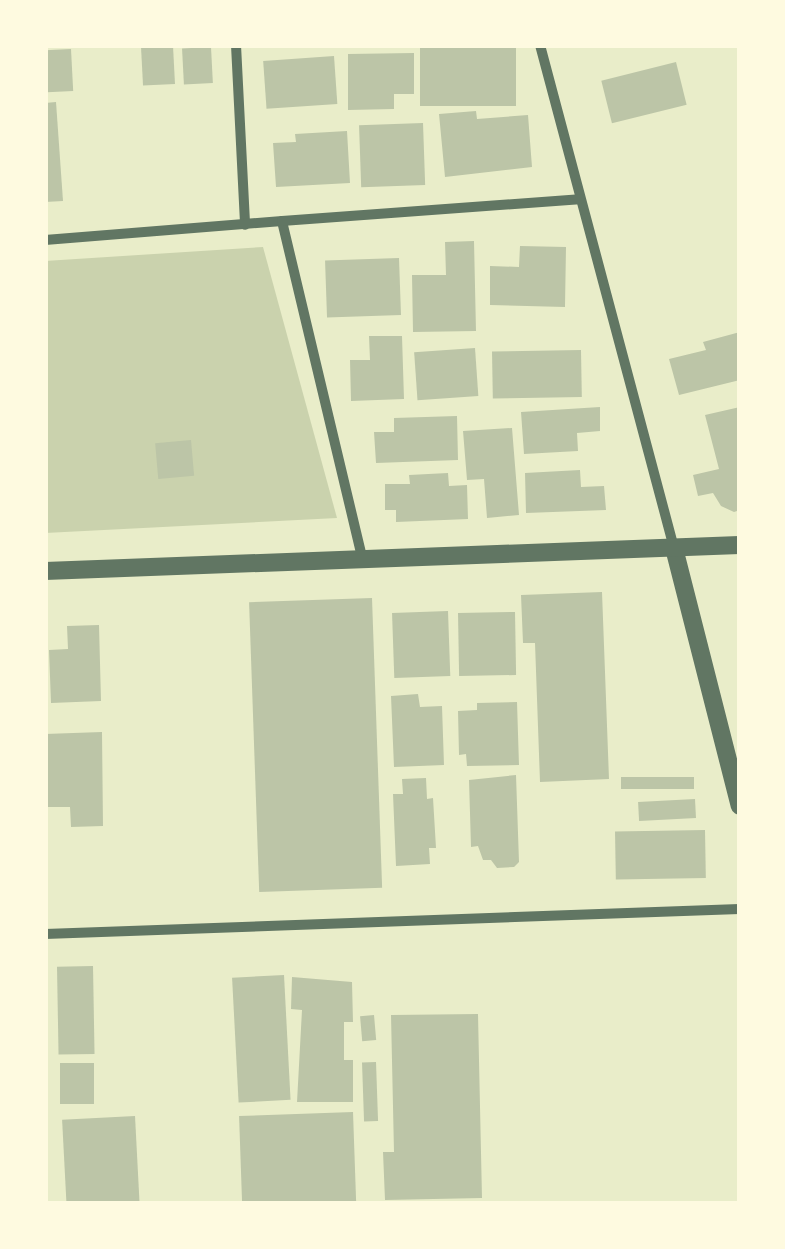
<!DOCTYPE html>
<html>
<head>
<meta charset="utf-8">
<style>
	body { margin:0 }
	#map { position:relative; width:785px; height:1249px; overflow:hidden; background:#e9edc9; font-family:Manrope,sans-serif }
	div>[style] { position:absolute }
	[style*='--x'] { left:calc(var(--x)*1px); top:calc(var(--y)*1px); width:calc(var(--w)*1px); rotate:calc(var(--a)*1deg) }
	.green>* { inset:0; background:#cad2ad }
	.building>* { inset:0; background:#bcc5a7; transform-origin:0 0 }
	.minor>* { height:10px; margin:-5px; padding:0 5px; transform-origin:5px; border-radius:5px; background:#617663 }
	.tertiary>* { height:18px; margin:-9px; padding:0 9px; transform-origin:9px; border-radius:9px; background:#617663 }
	span { translate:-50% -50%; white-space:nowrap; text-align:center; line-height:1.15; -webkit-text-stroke:10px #fefae0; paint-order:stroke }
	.frame { position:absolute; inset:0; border:48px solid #fefae0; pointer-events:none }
</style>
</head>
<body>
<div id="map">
	<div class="green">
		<div style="clip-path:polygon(263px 247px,337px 518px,45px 533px,45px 261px)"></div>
	</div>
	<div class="building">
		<div style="left:420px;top:45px;width:96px;height:61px"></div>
		<div style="left:173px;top:46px;width:38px;height:32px;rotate:87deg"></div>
		<div style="left:211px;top:47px;width:36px;height:29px;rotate:87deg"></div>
		<div style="left:71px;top:49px;width:42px;height:26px;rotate:87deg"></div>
		<div style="clip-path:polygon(414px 53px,414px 94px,394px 94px,394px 109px,348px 110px,348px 54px)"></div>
		<div style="left:334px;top:56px;width:48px;height:71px;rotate:86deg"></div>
		<div style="left:676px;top:62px;width:44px;height:77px;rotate:76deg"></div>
		<div style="clip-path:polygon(56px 102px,63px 201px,45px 202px,45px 103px)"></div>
		<div style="clip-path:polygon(476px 111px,477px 119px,528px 115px,532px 167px,445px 177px,439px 114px)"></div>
		<div style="left:423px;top:123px;width:62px;height:64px;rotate:88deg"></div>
		<div style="clip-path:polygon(347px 131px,350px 183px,276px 187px,273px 143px,296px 142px,295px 134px)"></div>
		<div style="clip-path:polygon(474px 241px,476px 331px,413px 332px,412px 275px,446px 275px,445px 242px)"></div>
		<div style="clip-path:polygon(520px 246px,566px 247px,565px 307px,490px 305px,490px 266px,519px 267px)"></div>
		<div style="left:399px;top:258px;width:57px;height:74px;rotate:88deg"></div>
		<div style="clip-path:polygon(740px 332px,740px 380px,679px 395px,669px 359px,706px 350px,703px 342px)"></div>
		<div style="clip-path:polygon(369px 336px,402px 336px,404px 399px,351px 401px,350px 360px,370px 360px)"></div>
		<div style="left:475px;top:348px;width:48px;height:61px;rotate:86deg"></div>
		<div style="left:581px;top:350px;width:47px;height:89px;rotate:89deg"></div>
		<div style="clip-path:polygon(600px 407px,600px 431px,577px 433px,578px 451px,524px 454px,521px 412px)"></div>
		<div style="clip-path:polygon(740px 407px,740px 510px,734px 512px,721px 506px,713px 493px,698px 496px,693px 475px,719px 469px,705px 415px)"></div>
		<div style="clip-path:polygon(457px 416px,458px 460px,376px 463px,374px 432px,394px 432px,394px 418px)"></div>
		<div style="clip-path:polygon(512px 428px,519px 515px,487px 518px,484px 479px,467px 480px,463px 431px)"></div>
		<div style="left:191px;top:440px;width:36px;height:36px;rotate:85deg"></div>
		<div style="clip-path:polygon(580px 470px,581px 487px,604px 486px,606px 510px,526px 513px,525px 473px)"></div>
		<div style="clip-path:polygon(448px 473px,449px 486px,467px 485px,468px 519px,396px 522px,396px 510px,385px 510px,385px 484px,410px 484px,409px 475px)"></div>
		<div style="clip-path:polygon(602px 592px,609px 779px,540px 782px,535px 643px,523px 643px,521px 595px)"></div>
		<div style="left:372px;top:598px;width:290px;height:123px;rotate:88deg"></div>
		<div style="left:448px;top:611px;width:65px;height:56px;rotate:88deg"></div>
		<div style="left:515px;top:612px;width:63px;height:57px;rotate:89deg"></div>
		<div style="clip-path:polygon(99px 625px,101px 701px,51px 703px,49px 650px,68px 649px,67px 626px)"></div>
		<div style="clip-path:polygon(418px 694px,420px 707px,442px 706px,444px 765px,394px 767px,391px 696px)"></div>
		<div style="clip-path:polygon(517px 702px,519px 765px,467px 766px,466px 754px,459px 755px,458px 711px,477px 710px,477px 703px)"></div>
		<div style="clip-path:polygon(102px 732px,103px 826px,71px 827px,70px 807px,45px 807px,45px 734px)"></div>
		<div style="clip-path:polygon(516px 775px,519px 862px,514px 867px,497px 868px,491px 860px,483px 860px,478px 846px,471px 847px,469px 780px)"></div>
		<div style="left:694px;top:777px;width:12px;height:73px;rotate:90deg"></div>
		<div style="clip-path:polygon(426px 778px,427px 799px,433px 798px,436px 848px,429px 848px,430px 864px,396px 866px,393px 794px,403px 794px,402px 779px)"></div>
		<div style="left:695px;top:799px;width:19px;height:57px;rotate:87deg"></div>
		<div style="left:705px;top:830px;width:48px;height:90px;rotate:89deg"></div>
		<div style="left:93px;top:966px;width:88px;height:36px;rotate:89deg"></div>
		<div style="left:284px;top:975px;width:125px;height:52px;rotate:87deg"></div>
		<div style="clip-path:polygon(292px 977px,352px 982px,353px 1022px,344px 1022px,344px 1060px,353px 1060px,353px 1102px,297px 1102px,302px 1010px,291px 1009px)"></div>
		<div style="clip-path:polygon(478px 1014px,482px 1198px,385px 1200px,383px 1152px,394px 1152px,391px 1015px)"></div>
		<div style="left:374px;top:1015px;width:25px;height:14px;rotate:85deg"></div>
		<div style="left:376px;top:1062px;width:59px;height:14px;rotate:88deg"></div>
		<div style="left:60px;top:1063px;width:34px;height:41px"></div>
		<div style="left:353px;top:1112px;width:92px;height:114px;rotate:88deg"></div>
		<div style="left:135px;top:1116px;width:88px;height:73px;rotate:87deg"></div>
	</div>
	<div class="minor">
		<div style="--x:236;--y:45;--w:180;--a:87.1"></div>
		<div style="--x:540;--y:45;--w:521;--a:75.08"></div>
		<div style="--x:45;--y:240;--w:238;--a:-4.6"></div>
		<div style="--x:362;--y:557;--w:345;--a:-103.4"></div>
		<div style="--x:282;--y:221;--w:298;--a:-4.2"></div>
		<div style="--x:45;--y:934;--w:695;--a:-2.06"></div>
	</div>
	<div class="tertiary">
		<div style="--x:674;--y:548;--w:266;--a:75.7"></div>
		<div style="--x:45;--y:571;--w:695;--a:-2.14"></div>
	</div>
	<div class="frame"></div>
</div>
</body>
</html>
